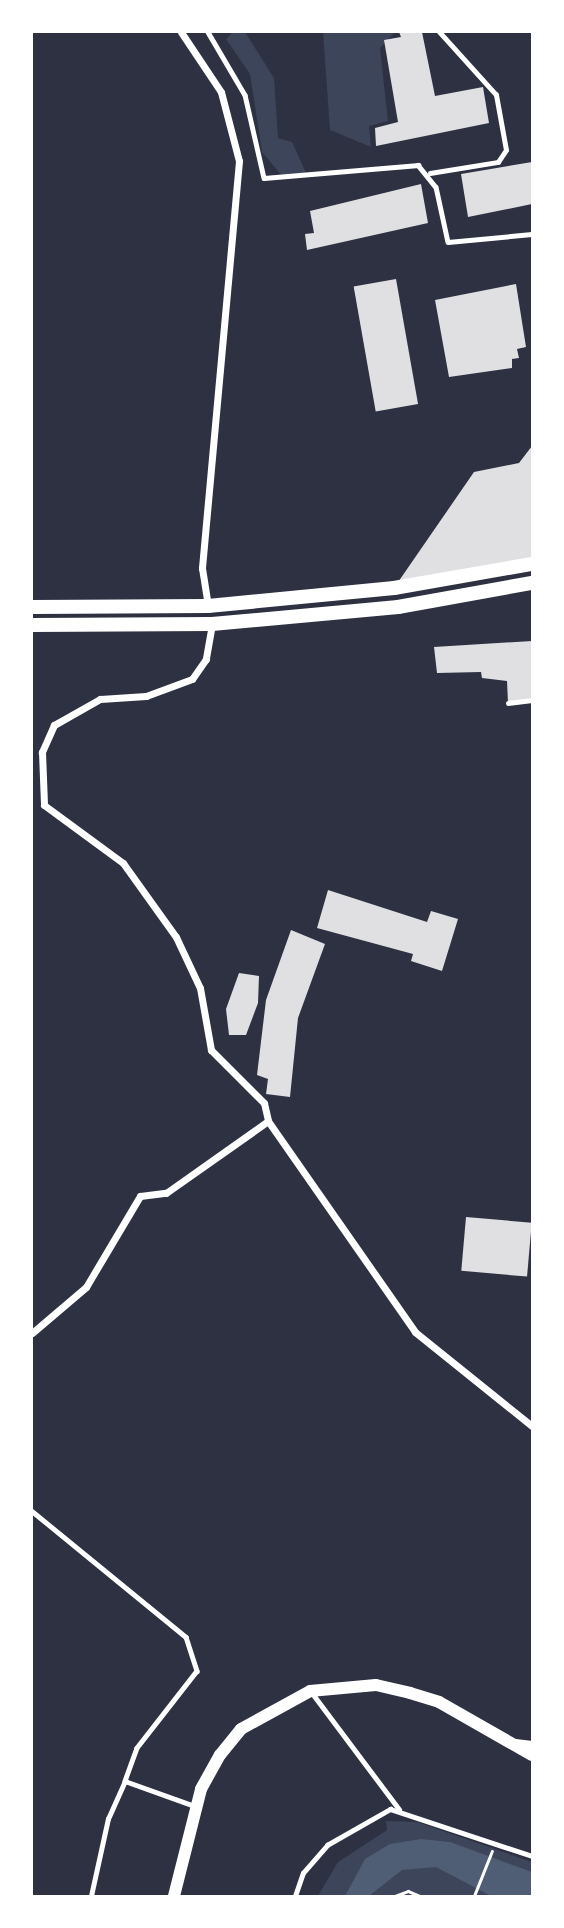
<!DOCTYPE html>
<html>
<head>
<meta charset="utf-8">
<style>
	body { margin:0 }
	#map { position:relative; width:564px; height:1928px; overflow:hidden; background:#2d3142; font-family:"Asap Condensed",sans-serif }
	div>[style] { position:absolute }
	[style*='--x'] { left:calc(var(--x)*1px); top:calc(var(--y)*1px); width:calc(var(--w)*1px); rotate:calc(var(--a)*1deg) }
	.green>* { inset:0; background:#3c4559 }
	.water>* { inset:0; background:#4f5d75 }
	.building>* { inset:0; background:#e0e0e3; transform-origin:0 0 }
	.path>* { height:2.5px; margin:-1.25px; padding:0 1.25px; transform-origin:1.25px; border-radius:1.25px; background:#fff }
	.service>* { height:4.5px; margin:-2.25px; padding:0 2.25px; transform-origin:2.25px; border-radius:2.25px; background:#fff }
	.minor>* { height:7px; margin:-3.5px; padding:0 3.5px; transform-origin:3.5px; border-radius:3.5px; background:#fff }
	.secondary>* { height:12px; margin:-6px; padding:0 6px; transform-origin:6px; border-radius:6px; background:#fff }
	.primary>* { height:14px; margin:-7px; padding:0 7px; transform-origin:7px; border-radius:7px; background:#fff }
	span { translate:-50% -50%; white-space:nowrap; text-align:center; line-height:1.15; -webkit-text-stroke:5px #fff; paint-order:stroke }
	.frame { position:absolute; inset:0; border:33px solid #fff; pointer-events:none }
</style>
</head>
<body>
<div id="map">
	<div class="green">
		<div style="clip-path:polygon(233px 32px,245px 32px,274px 78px,278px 138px,292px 142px,307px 175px,283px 177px,262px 152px,250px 74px,226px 39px)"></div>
		<div style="clip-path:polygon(323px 32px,395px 32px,380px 48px,388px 121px,369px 126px,371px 147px,330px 130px)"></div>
		<div style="clip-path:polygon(386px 1821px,417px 1822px,532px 1862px,532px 1896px,318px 1896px,338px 1862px,387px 1830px)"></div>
	</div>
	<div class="water">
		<div style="clip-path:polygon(421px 1839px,450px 1842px,532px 1872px,532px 1896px,491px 1896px,436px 1867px,402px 1870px,369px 1896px,345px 1896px,365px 1859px,390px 1844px)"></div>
	</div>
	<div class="building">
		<div style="clip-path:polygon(399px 32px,422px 32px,435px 96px,483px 87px,489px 123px,376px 146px,375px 128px,398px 122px,384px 40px,401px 37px)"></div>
		<div style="clip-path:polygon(532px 162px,532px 204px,468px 217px,461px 174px)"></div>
		<div style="clip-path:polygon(421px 184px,428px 223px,307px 250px,305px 234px,314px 233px,310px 211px)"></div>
		<div style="left:396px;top:279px;width:127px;height:43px;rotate:80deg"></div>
		<div style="clip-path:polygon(516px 284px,526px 347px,517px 349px,519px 358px,512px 359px,512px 368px,449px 377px,435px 300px)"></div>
		<div style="clip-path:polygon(532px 446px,532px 565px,394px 588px,474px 472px,519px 463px)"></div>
		<div style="clip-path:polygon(532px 641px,532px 700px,508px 703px,507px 681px,482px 678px,481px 672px,437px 673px,434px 647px)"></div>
		<div style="clip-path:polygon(328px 890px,427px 922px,431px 911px,458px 919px,442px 971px,411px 961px,413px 954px,317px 928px)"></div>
		<div style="clip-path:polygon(291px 930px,325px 944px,298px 1018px,290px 1097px,266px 1094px,268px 1079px,257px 1075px,266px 1000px)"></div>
		<div style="clip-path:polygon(239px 973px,259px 976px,258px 1003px,246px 1035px,229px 1035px,226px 1009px)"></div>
		<div style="left:466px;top:1217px;width:66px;height:54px;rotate:5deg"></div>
	</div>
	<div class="path">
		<div style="--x:395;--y:1896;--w:14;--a:-21"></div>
		<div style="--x:408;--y:1891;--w:13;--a:23"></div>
		<div style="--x:474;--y:1896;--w:48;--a:-68.2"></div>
	</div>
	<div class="service">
		<div style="--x:208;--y:32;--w:73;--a:59.6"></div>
		<div style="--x:245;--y:95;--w:85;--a:77.1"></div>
		<div style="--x:264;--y:178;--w:155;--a:-4.8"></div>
		<div style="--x:418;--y:165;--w:28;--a:51"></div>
		<div style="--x:436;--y:187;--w:56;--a:77.7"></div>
		<div style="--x:448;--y:242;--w:84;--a:-5.4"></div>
		<div style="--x:430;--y:173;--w:69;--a:-9.2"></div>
		<div style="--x:498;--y:162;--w:14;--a:-56"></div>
		<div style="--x:506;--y:150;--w:56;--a:-100.3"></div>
		<div style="--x:496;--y:95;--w:85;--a:-132.1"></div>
		<div style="--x:508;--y:703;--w:24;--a:-7"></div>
		<div style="--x:32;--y:1511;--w:199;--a:39.3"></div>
		<div style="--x:186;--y:1637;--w:36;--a:72"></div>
		<div style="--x:197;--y:1671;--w:98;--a:127.9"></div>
		<div style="--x:137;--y:1748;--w:35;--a:110"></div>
		<div style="--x:125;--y:1781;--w:74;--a:19.7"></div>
		<div style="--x:313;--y:1694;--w:144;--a:53.2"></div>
		<div style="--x:91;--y:1896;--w:79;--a:-77.6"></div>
		<div style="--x:108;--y:1819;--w:42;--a:-65.9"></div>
		<div style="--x:295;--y:1896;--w:24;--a:-71"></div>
		<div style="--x:303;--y:1873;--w:37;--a:-49"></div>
		<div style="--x:327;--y:1845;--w:73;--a:-29.7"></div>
		<div style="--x:390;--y:1809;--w:150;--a:18.3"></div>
	</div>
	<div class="minor">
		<div style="--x:181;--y:32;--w:72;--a:56.3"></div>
		<div style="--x:221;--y:92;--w:71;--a:75.4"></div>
		<div style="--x:239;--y:161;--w:409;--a:95.2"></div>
		<div style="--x:202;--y:568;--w:38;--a:81"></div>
		<div style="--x:212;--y:624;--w:36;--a:100"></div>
		<div style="--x:206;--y:659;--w:24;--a:125"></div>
		<div style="--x:192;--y:679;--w:49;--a:159.7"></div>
		<div style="--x:146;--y:696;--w:46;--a:176.3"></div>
		<div style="--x:100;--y:699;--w:53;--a:150.5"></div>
		<div style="--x:54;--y:725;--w:30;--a:114"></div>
		<div style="--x:42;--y:752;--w:53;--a:87.8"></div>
		<div style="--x:44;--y:805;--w:98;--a:36.3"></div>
		<div style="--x:123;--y:863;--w:91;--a:54.4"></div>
		<div style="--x:176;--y:937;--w:56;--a:64.8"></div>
		<div style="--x:200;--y:988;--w:63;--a:79.9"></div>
		<div style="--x:211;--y:1050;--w:75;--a:45"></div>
		<div style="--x:264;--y:1103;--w:18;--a:77"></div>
		<div style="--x:268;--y:1121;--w:257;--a:55.1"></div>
		<div style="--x:415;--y:1332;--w:150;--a:38.8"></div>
		<div style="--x:32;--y:1333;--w:71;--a:-40.4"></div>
		<div style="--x:86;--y:1287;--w:106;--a:-59.3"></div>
		<div style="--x:140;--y:1196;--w:26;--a:-7"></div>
		<div style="--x:166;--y:1193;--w:125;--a:-35.2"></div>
		<div style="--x:515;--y:1742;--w:17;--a:7"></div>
	</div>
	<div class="secondary">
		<div style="--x:174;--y:1896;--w:110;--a:-75.8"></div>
		<div style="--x:201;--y:1789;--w:39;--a:-61"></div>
		<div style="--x:220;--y:1755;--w:33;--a:-51"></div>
		<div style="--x:241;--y:1729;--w:79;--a:-28.8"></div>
		<div style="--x:310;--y:1691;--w:66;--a:-5.2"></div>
		<div style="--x:376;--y:1685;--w:35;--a:13"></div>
		<div style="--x:410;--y:1693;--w:30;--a:17"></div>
		<div style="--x:439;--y:1702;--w:107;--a:29.7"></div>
	</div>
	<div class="primary">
		<div style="--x:32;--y:607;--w:176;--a:-0.3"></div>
		<div style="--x:208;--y:606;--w:187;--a:-5.5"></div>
		<div style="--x:394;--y:588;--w:140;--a:-9.9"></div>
		<div style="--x:32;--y:625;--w:180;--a:-0.3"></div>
		<div style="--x:212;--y:624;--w:187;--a:-5.2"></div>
		<div style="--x:398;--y:607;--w:136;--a:-10.2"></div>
	</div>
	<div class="frame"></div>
</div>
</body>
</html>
